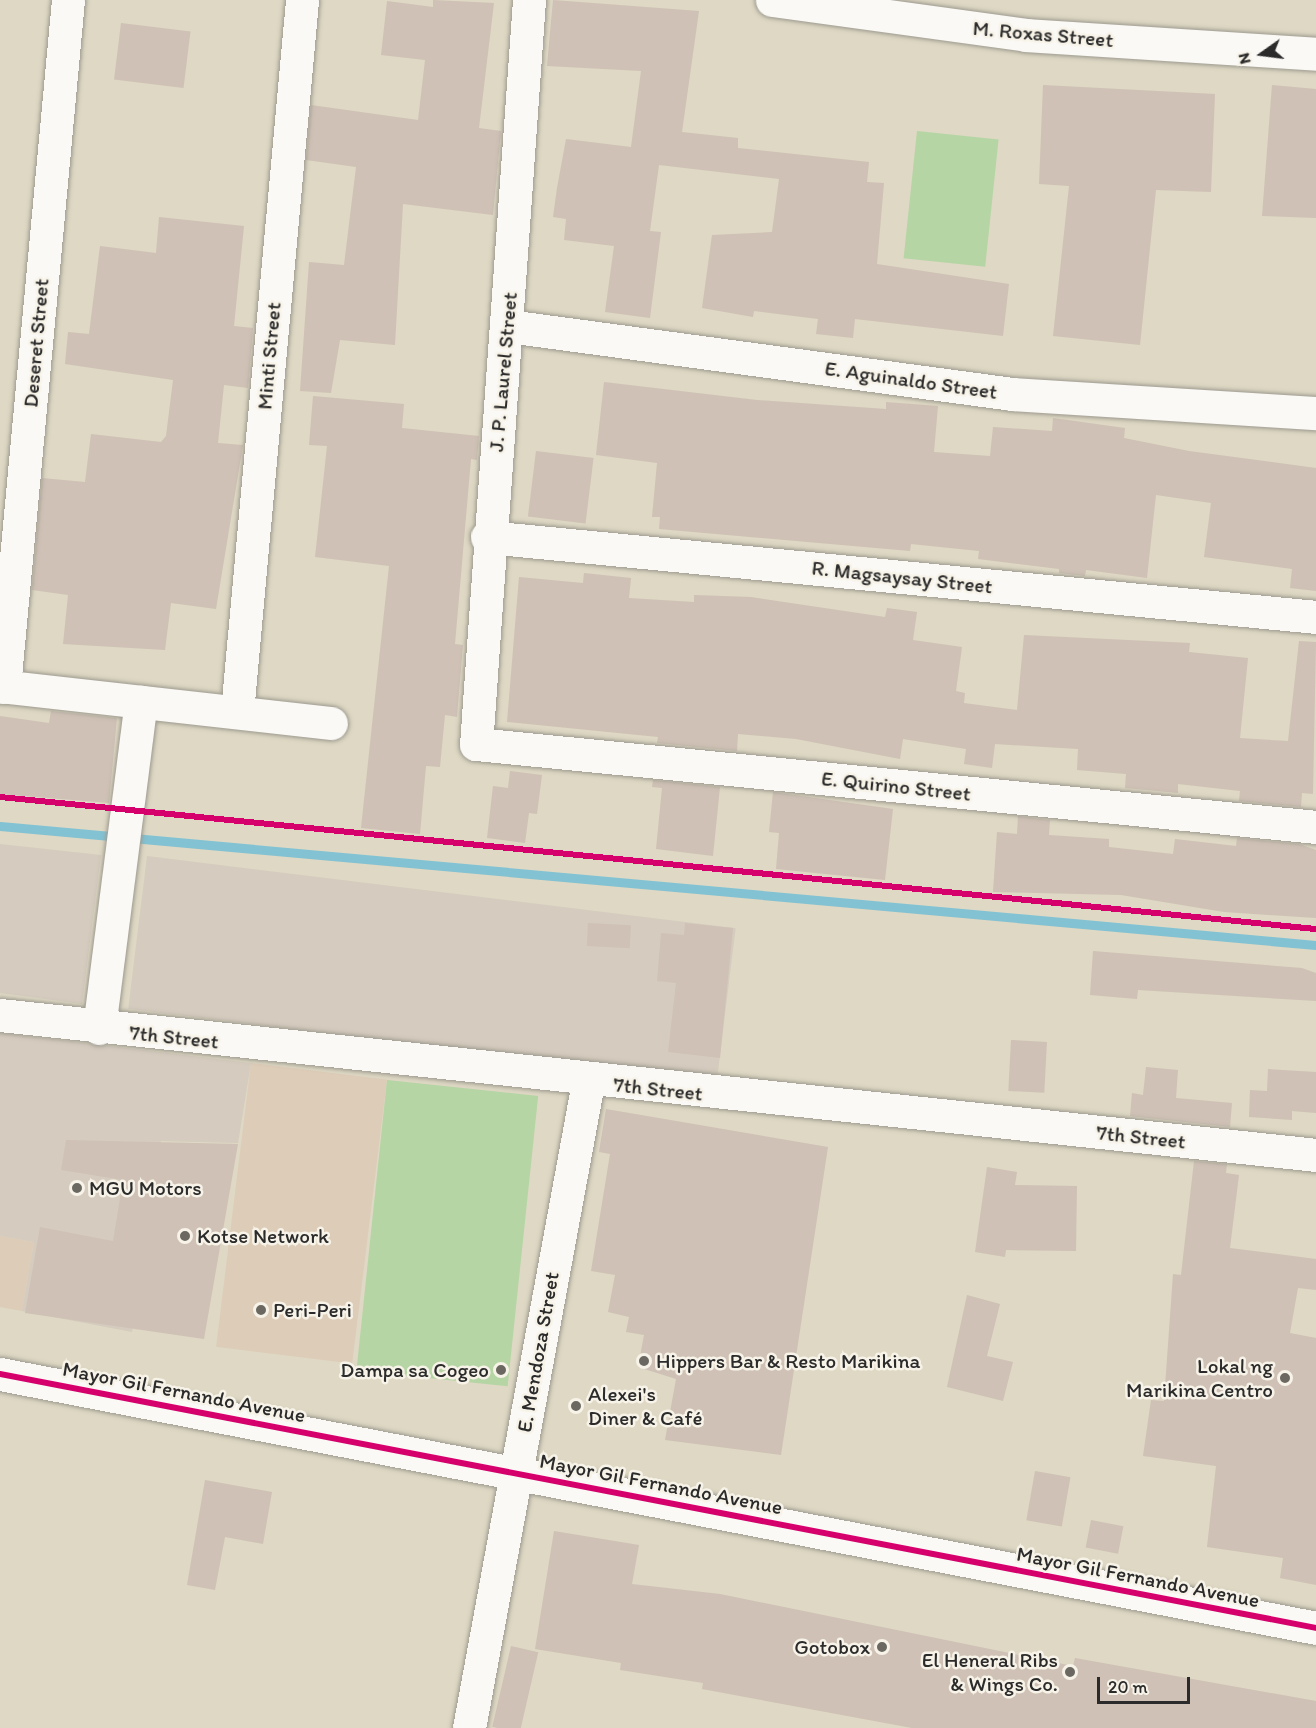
<!DOCTYPE html>
<html>
<head>
<meta charset="utf-8">
<style>
	body { margin:0 }
	#map { position:relative; width:1316px; height:1728px; overflow:hidden; background:#ded8c4; font-family:Itim,sans-serif }
	div>[style] { position:absolute }
	[style*='--x'] { left:calc(var(--x)*1px); top:calc(var(--y)*1px); width:calc(var(--w)*1px); rotate:calc(var(--a)*1deg) }
	.built>* { inset:0; background:#ddccb7; transform-origin:0 0 }
	.industrial>* { inset:0; background:#d5cbbe; transform-origin:0 0 }
	.green>* { inset:0; background:#b5d5a4; transform-origin:0 0 }
	.stream>* { height:9px; margin:-4.5px; padding:0 4.5px; transform-origin:4.5px; border-radius:4.5px; background:#82c2d3 }
	.building>* { inset:0; background:#cfc1b5; transform-origin:0 0 }
	.roads { filter:drop-shadow(0 0 2px #9d9a8f) drop-shadow(0 0 2px #9d9a8f) }
	.minor>* { height:33px; margin:-16.5px; padding:0 16.5px; transform-origin:16.5px; border-radius:16.5px; background:#faf9f6 }
	.tertiary>* { height:33px; margin:-16.5px; padding:0 16.5px; transform-origin:16.5px; border-radius:16.5px; background:#faf9f6 }
	.cycleway>* { height:6px; margin:-3px; padding:0 3px; transform-origin:3px; border-radius:3px; background:#d6006c }
	.dots>* { width:16px; height:16px; translate:-50% -50%; box-sizing:border-box; border:3px solid #f7f3e8; border-radius:50% }
	span { translate:-50% -50%; white-space:nowrap; text-align:center; line-height:1.15; -webkit-text-stroke:5px #f7f3e8; paint-order:stroke }
	.street-label { font-size:21px; color:#2b2b2b }
	.poi-label { font-size:21px; color:#2b2b2b }
	.left { translate:0 -50%; text-align:left }
	.right { translate:-100% -50%; text-align:right }
	.north { position:absolute; left:1232px; top:24px; width:60px; height:60px; -webkit-text-stroke:4px #f7f3e8; paint-order:stroke; rotate:256deg; font-size:16px; font-weight:700; line-height:24px; text-align:center; color:#2b2b2b }
	.north::after { content:''; display:block; margin:auto; width:21px; height:27px; background:#2b2b2b; clip-path:polygon(50% 0,100% 100%,50% 72%,0 100%) }
	.scale { position:absolute; left:1097px; top:1677px; width:93px; height:27px; box-sizing:border-box; border:3px solid #2b2b2b; border-top:0; padding-left:8px; font-size:18px; line-height:21px; white-space:nowrap; color:#2b2b2b; -webkit-text-stroke:4px #f7f3e8; paint-order:stroke }
</style>
</head>
<body>
<div id="map">
	<div class="built">
		<div style="left:251px;top:1063px;width:137px;height:286px;rotate:7deg"></div>
		<div style="clip-path:polygon(0 1236px,34px 1242px,22px 1311px,0 1307px)"></div>
	</div>
	<div class="industrial">
		<div style="clip-path:polygon(0 844px,101px 855px,82px 1004px,0 993px)"></div>
		<div style="left:147px;top:856px;width:593px;height:154px;rotate:7deg"></div>
		<div style="clip-path:polygon(0 1033px,251px 1063px,238px 1143px,161px 1141px,132px 1332px,22px 1311px,34px 1242px,0 1236px)"></div>
	</div>
	<div class="green">
		<div style="left:917px;top:131px;width:82px;height:128px;rotate:6deg"></div>
		<div style="left:387px;top:1080px;width:152px;height:292px;rotate:6deg"></div>
	</div>
	<div class="stream">
		<div style="--x:0;--y:826;--w:1321;--a:5.17"></div>
	</div>
	<div class="building">
		<div style="clip-path:polygon(433px 0,494px 3px,479px 128px,501px 131px,493px 215px,403px 204px,395px 345px,340px 340px,331px 393px,300px 391px,309px 262px,344px 265px,356px 167px,306px 160px,311px 105px,418px 120px,425px 60px,381px 55px,387px 1px,433px 7px)"></div>
		<div style="clip-path:polygon(553px 0,699px 11px,682px 132px,738px 138px,738px 148px,869px 162px,867px 182px,884px 183px,877px 264px,1009px 284px,1003px 336px,855px 319px,853px 338px,816px 334px,818px 319px,754px 311px,753px 317px,702px 308px,712px 235px,772px 232px,779px 179px,659px 165px,650px 231px,661px 232px,650px 318px,605px 312px,614px 246px,564px 240px,566px 219px,553px 217px,557px 188px,566px 139px,631px 147px,641px 71px,547px 66px)"></div>
		<div style="left:121px;top:23px;width:70px;height:57px;rotate:7deg"></div>
		<div style="clip-path:polygon(1043px 85px,1215px 94px,1211px 192px,1156px 190px,1140px 345px,1053px 336px,1069px 186px,1039px 184px)"></div>
		<div style="clip-path:polygon(1272px 85px,1316px 89px,1316px 218px,1262px 216px)"></div>
		<div style="clip-path:polygon(159px 217px,244px 226px,234px 326px,253px 328px,248px 388px,224px 385px,218px 443px,243px 445px,216px 609px,171px 603px,165px 650px,63px 644px,68px 595px,32px 590px,42px 478px,85px 482px,91px 434px,161px 442px,166px 436px,173px 380px,65px 364px,68px 332px,89px 334px,100px 246px,156px 253px)"></div>
		<div style="clip-path:polygon(604px 382px,757px 400px,886px 409px,886px 402px,938px 406px,934px 452px,990px 456px,993px 427px,1052px 431px,1053px 418px,1125px 428px,1124px 438px,1189px 451px,1316px 468px,1316px 591px,1290px 588px,1292px 569px,1204px 557px,1211px 503px,1156px 495px,1147px 578px,1086px 570px,1085px 576px,1059px 573px,1059px 569px,978px 559px,979px 551px,911px 544px,910px 551px,659px 529px,660px 517px,652px 517px,657px 463px,596px 455px)"></div>
		<div style="clip-path:polygon(313px 396px,404px 404px,402px 428px,479px 436px,477px 460px,471px 459px,455px 644px,463px 645px,457px 717px,445px 715px,440px 767px,426px 766px,420px 834px,361px 828px,389px 566px,315px 557px,327px 446px,309px 445px)"></div>
		<div style="left:536px;top:451px;width:58px;height:66px;rotate:7deg"></div>
		<div style="clip-path:polygon(584px 573px,631px 578px,629px 598px,694px 602px,694px 595px,751px 597px,885px 617px,887px 608px,917px 612px,913px 640px,962px 647px,956px 691px,965px 693px,964px 703px,1017px 710px,1024px 635px,1190px 643px,1189px 652px,1248px 658px,1240px 738px,1288px 741px,1299px 641px,1316px 642px,1313px 794px,1302px 793px,1301px 807px,1239px 801px,1240px 791px,1178px 784px,1178px 793px,1125px 788px,1126px 774px,1077px 770px,1078px 749px,995px 744px,992px 768px,964px 764px,966px 749px,903px 739px,900px 759px,796px 739px,738px 734px,737px 751px,657px 743px,658px 737px,507px 722px,519px 577px,583px 583px)"></div>
		<div style="clip-path:polygon(51px 711px,117px 718px,109px 803px,0 794px,0 716px,49px 723px)"></div>
		<div style="clip-path:polygon(510px 771px,542px 775px,537px 814px,529px 813px,525px 843px,487px 838px,493px 786px,508px 788px)"></div>
		<div style="clip-path:polygon(653px 780px,720px 787px,713px 856px,656px 849px,662px 788px,652px 787px)"></div>
		<div style="clip-path:polygon(773px 792px,893px 809px,885px 880px,776px 869px,779px 833px,769px 832px)"></div>
		<div style="clip-path:polygon(1018px 816px,1050px 820px,1049px 835px,1109px 839px,1109px 847px,1173px 854px,1175px 839px,1236px 846px,1237px 838px,1299px 844px,1316px 850px,1316px 918px,1224px 912px,1121px 895px,993px 892px,997px 832px,1017px 834px)"></div>
		<div style="left:588px;top:923px;width:43px;height:23px;rotate:3deg"></div>
		<div style="clip-path:polygon(685px 923px,733px 928px,720px 1058px,668px 1052px,676px 983px,657px 981px,661px 933px,684px 935px)"></div>
		<div style="clip-path:polygon(1093px 951px,1302px 968px,1316px 973px,1316px 1001px,1138px 990px,1137px 999px,1090px 995px)"></div>
		<div style="left:1011px;top:1040px;width:36px;height:51px;rotate:3deg"></div>
		<div style="clip-path:polygon(1146px 1067px,1178px 1070px,1176px 1098px,1232px 1103px,1230px 1127px,1130px 1116px,1132px 1093px,1143px 1095px)"></div>
		<div style="clip-path:polygon(1268px 1069px,1316px 1072px,1316px 1113px,1292px 1111px,1292px 1120px,1249px 1117px,1250px 1090px,1267px 1091px)"></div>
		<div style="clip-path:polygon(606px 1109px,828px 1147px,781px 1455px,665px 1440px,676px 1379px,638px 1367px,644px 1335px,626px 1332px,629px 1317px,608px 1312px,615px 1275px,591px 1271px,610px 1154px,599px 1152px)"></div>
		<div style="clip-path:polygon(66px 1140px,238px 1144px,204px 1339px,25px 1313px,40px 1227px,113px 1241px,123px 1180px,61px 1170px)"></div>
		<div style="clip-path:polygon(1194px 1161px,1227px 1164px,1226px 1173px,1239px 1175px,1230px 1248px,1316px 1259px,1316px 1290px,1298px 1288px,1290px 1333px,1316px 1338px,1316px 1585px,1280px 1578px,1283px 1558px,1207px 1547px,1216px 1466px,1143px 1456px,1151px 1400px,1164px 1401px,1173px 1274px,1181px 1275px)"></div>
		<div style="clip-path:polygon(987px 1167px,1017px 1172px,1015px 1185px,1077px 1186px,1076px 1251px,1006px 1250px,1005px 1257px,975px 1252px)"></div>
		<div style="clip-path:polygon(967px 1295px,1000px 1304px,987px 1356px,1013px 1362px,1003px 1401px,947px 1387px)"></div>
		<div style="left:1035px;top:1471px;width:36px;height:50px;rotate:10deg"></div>
		<div style="clip-path:polygon(205px 1480px,272px 1492px,263px 1544px,225px 1537px,215px 1590px,187px 1585px)"></div>
		<div style="left:1091px;top:1520px;width:33px;height:28px;rotate:11deg"></div>
		<div style="clip-path:polygon(554px 1531px,639px 1545px,632px 1584px,720px 1594px,1073px 1666px,1075px 1658px,1316px 1701px,1316px 1728px,912px 1728px,702px 1689px,703px 1683px,620px 1670px,621px 1663px,535px 1649px)"></div>
		<div style="left:511px;top:1646px;width:28px;height:83px;rotate:13deg"></div>
	</div>
	<div class="roads">
		<div class="minor">
			<div style="--x:529;--y:0;--w:746;--a:94.07"></div>
			<div style="--x:476;--y:744;--w:844;--a:5.64"></div>
			<div style="--x:772;--y:0;--w:256;--a:7.8"></div>
			<div style="--x:1026;--y:35;--w:291;--a:3.7"></div>
			<div style="--x:508;--y:326;--w:509;--a:7.68"></div>
			<div style="--x:1012;--y:394;--w:305;--a:3.6"></div>
			<div style="--x:487;--y:537;--w:833;--a:5.51"></div>
			<div style="--x:0;--y:686;--w:333;--a:6.4"></div>
			<div style="--x:4;--y:687;--w:690;--a:-84.68"></div>
			<div style="--x:237;--y:712;--w:715;--a:-84.78"></div>
			<div style="--x:0;--y:1015;--w:1323;--a:6.07"></div>
			<div style="--x:99;--y:1028;--w:329;--a:-82.7"></div>
			<div style="--x:469;--y:1728;--w:657;--a:-79.56"></div>
		</div>
		<div class="tertiary">
			<div style="--x:0;--y:1374;--w:1340;--a:10.92"></div>
		</div>
	</div>
	<div class="cycleway">
		<div style="--x:0;--y:797;--w:1323;--a:5.73"></div>
		<div style="--x:0;--y:1374;--w:1340;--a:10.92"></div>
	</div>
	<div class="dots">
		<div style="left:77px;top:1188px;background:#6a6861"></div>
		<div style="left:185px;top:1236px;background:#6a6861"></div>
		<div style="left:261px;top:1310px;background:#6a6861"></div>
		<div style="left:644px;top:1361px;background:#6a6861"></div>
		<div style="left:501px;top:1370px;background:#6a6861"></div>
		<div style="left:1285px;top:1378px;background:#6a6861"></div>
		<div style="left:576px;top:1406px;background:#6a6861"></div>
		<div style="left:882px;top:1647px;background:#6a6861"></div>
		<div style="left:1070px;top:1672px;background:#6a6861"></div>
	</div>
	<div class="street-label">
		<span style="left:1043px;top:34px;rotate:5deg">M. Roxas Street</span>
		<span style="left:36px;top:343px;rotate:-85deg">Deseret Street</span>
		<span style="left:269px;top:356px;rotate:-85deg">Minti Street</span>
		<span style="left:503px;top:372px;rotate:-85deg">J. P. Laurel Street</span>
		<span style="left:911px;top:380px;rotate:8deg">E. Aguinaldo Street</span>
		<span style="left:902px;top:577px;rotate:6deg">R. Magsaysay Street</span>
		<span style="left:896px;top:786px;rotate:6deg">E. Quirino Street</span>
		<span style="left:174px;top:1037px;rotate:6deg">7th Street</span>
		<span style="left:658px;top:1089px;rotate:6deg">7th Street</span>
		<span style="left:1141px;top:1137px;rotate:6deg">7th Street</span>
		<span style="left:538px;top:1352px;rotate:-80deg">E. Mendoza Street</span>
		<span style="left:184px;top:1392px;rotate:11deg">Mayor Gil Fernando Avenue</span>
		<span style="left:661px;top:1484px;rotate:11deg">Mayor Gil Fernando Avenue</span>
		<span style="left:1138px;top:1577px;rotate:11deg">Mayor Gil Fernando Avenue</span>
	</div>
	<div class="poi-label">
		<span class="left" style="left:89px;top:1188px">MGU Motors</span>
		<span class="left" style="left:197px;top:1236px">Kotse Network</span>
		<span class="left" style="left:273px;top:1310px">Peri-Peri</span>
		<span class="left" style="left:656px;top:1361px">Hippers Bar &amp; Resto Marikina</span>
		<span class="right" style="left:1273px;top:1378px">Lokal ng<br>Marikina Centro</span>
		<span class="right" style="left:489px;top:1370px">Dampa sa Cogeo</span>
		<span class="left" style="left:588px;top:1406px">Alexei's<br>Diner &amp; Café</span>
		<span class="right" style="left:870px;top:1647px">Gotobox</span>
		<span class="right" style="left:1058px;top:1672px">El Heneral Ribs<br>&amp; Wings Co.</span>
	</div>
	<div class="north">N</div>
	<div class="scale">20 m</div>
</div>
</body>
</html>
